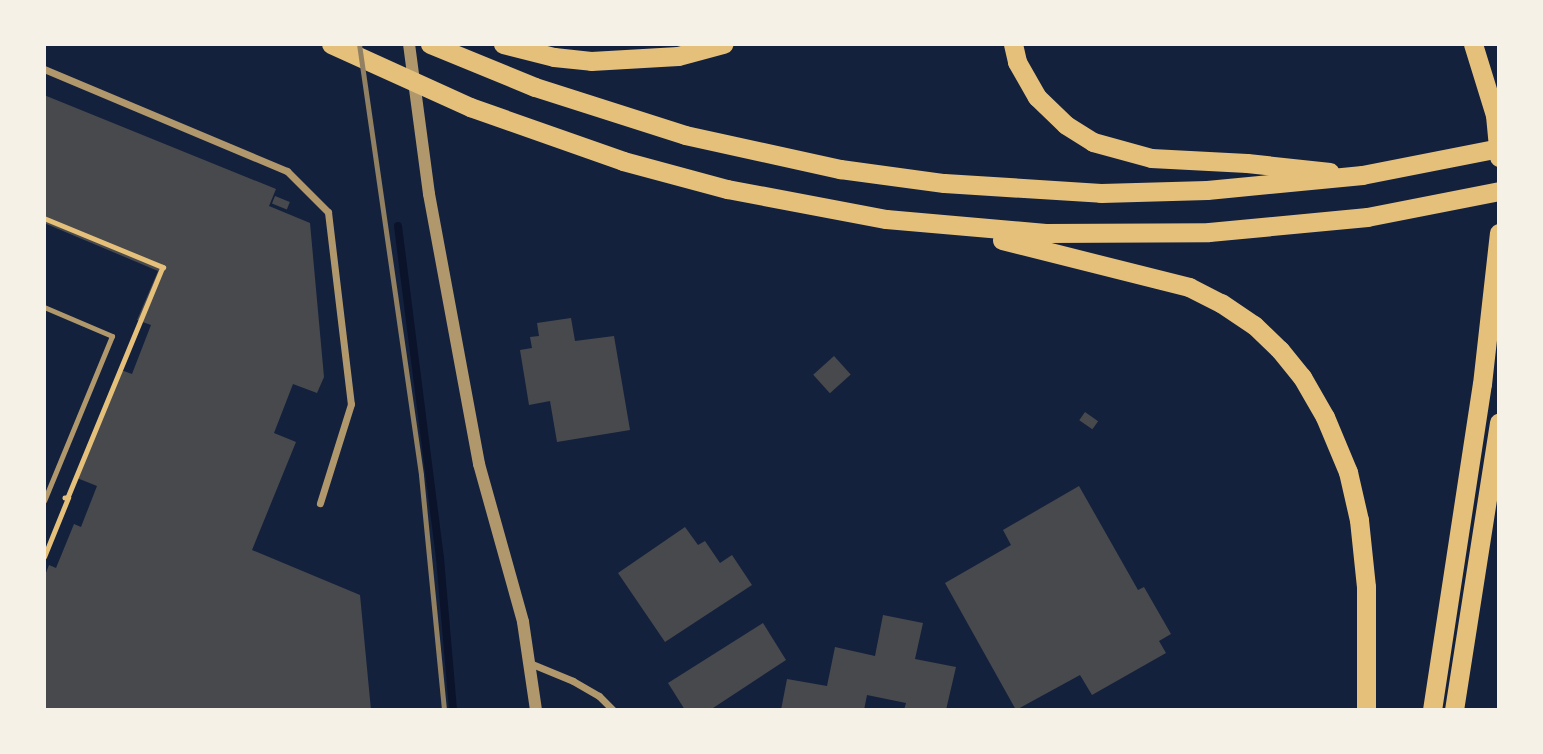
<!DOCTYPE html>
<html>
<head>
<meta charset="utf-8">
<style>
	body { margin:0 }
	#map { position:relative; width:1543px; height:754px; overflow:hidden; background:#14213d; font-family:Roboto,sans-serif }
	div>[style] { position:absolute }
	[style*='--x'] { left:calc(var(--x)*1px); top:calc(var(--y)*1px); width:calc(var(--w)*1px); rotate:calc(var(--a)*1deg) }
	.stream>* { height:8px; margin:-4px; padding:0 4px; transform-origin:4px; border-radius:4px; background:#0b132b }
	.building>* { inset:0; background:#48494c; transform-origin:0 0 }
	.path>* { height:4.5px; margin:-2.25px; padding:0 2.25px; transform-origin:2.25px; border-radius:2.25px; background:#e5c07b }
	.service>* { height:5px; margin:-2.5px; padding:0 2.5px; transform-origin:2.5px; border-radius:2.5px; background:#b1986c }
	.minor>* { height:7px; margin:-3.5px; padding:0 3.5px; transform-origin:3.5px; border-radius:3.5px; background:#b1986c }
	.tertiary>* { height:12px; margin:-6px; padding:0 6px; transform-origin:6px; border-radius:6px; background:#b1986c }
	.trunk>* { height:19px; margin:-9.5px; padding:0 9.5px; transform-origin:9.5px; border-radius:9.5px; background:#e5c07b }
	.rail>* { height:5px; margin:-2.5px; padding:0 2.5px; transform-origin:2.5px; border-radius:2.5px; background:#918062 }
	span { translate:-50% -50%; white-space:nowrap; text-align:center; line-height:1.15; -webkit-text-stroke:6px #f6f1e7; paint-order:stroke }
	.frame { position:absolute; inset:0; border:46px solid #f6f1e7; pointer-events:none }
</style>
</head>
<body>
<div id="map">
	<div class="stream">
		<div style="--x:398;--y:226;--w:335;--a:82.8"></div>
		<div style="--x:440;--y:558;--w:153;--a:85.1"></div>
	</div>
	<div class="building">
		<div style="clip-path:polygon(44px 95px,276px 189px,269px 206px,310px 223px,324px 377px,317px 393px,293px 384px,274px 433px,296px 442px,252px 550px,360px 595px,371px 710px,44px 710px,44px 578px,49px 565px,56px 568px,74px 524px,81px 527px,97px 486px,77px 478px,121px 370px,132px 374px,151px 325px,137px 320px,158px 271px,44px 223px)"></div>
		<div style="left:275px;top:196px;width:16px;height:8px;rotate:22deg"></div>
		<div style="clip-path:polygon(571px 318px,575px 341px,614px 336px,630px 430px,557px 442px,550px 401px,529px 405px,520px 350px,532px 348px,530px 337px,539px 336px,537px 323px)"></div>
		<div style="left:834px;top:356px;width:25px;height:28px;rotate:48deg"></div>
		<div style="left:1085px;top:412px;width:16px;height:10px;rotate:35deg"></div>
		<div style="clip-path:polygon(1079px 486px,1138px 590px,1144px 587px,1171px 634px,1159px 641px,1166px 653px,1092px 695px,1080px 675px,1016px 710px,945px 583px,1011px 545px,1003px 530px)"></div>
		<div style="clip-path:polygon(685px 527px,698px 545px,705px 541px,720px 563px,732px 555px,752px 585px,665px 642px,618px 573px)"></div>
		<div style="clip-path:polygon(883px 615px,923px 623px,915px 659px,956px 667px,946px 710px,904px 710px,906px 703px,867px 695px,864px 710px,781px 710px,787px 679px,827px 686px,835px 647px,875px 656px)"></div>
		<div style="clip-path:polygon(763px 623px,786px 660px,710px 710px,685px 710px,668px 683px)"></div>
	</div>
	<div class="path">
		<div style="--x:44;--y:218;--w:129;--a:22.4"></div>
		<div style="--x:163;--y:267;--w:250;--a:112.4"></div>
		<div style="--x:44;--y:557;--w:64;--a:-67.9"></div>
		<div style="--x:68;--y:498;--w:3;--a:180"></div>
	</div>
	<div class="service">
		<div style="--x:44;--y:307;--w:74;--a:23.1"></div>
		<div style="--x:112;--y:336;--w:178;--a:112.4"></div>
	</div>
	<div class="minor">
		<div style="--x:44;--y:69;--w:264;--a:22.8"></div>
		<div style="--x:287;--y:171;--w:58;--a:45"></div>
		<div style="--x:328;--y:212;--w:193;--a:83.2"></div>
		<div style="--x:351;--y:404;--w:104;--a:107.4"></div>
		<div style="--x:532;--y:664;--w:44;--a:22.5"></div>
		<div style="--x:573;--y:681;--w:30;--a:30"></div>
		<div style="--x:599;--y:696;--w:20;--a:45"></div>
	</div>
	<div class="tertiary">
		<div style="--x:409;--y:44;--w:151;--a:82.4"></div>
		<div style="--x:429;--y:194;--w:275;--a:79.5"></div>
		<div style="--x:479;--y:464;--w:164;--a:74.4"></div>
		<div style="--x:523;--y:622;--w:89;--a:81.6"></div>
	</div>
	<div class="trunk">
		<div style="--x:331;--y:44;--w:153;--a:24.4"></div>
		<div style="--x:470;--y:107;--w:162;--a:19.4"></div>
		<div style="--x:623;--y:161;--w:108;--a:15.1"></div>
		<div style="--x:727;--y:189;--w:162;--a:10.7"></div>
		<div style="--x:886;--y:219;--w:160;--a:5"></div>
		<div style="--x:1045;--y:233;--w:164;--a:-0.3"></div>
		<div style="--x:1209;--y:232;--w:159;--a:-5.4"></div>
		<div style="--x:1367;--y:217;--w:135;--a:-11.1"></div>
		<div style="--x:430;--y:44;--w:113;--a:22.3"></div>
		<div style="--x:535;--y:87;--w:157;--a:17.7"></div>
		<div style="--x:685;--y:135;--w:159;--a:12.4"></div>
		<div style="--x:840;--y:169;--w:105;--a:7.7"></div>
		<div style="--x:944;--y:183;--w:157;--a:3.6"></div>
		<div style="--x:1101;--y:193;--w:106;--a:-1.6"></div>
		<div style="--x:1207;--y:190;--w:156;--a:-5.5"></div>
		<div style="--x:1362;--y:175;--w:140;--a:-11.1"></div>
		<div style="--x:503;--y:44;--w:53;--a:14.3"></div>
		<div style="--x:554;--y:57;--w:37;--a:6"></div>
		<div style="--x:591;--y:61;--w:87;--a:-3.3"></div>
		<div style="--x:678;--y:56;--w:47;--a:-14.9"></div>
		<div style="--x:1013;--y:44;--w:18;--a:77"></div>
		<div style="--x:1017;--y:62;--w:40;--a:60.3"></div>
		<div style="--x:1037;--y:97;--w:40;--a:44"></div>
		<div style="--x:1066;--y:125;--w:32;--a:32"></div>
		<div style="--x:1093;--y:142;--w:60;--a:15.4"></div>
		<div style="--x:1151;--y:158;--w:96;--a:3"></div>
		<div style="--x:1247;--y:163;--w:83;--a:6.2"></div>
		<div style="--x:1473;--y:44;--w:74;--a:72.8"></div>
		<div style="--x:1495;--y:115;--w:42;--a:84.6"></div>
		<div style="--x:1002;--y:240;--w:193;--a:14.1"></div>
		<div style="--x:1189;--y:287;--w:36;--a:27"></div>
		<div style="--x:1221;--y:303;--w:40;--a:34"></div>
		<div style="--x:1254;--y:325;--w:36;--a:44"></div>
		<div style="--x:1280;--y:350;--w:35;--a:51"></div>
		<div style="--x:1302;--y:377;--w:46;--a:60.1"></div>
		<div style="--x:1325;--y:417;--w:60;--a:67.3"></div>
		<div style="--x:1348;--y:472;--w:49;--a:77.1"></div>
		<div style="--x:1359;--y:520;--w:67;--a:84"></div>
		<div style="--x:1366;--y:587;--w:123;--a:90"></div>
		<div style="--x:1432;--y:710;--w:330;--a:-81.3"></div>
		<div style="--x:1482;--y:384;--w:152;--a:-83.6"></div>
		<div style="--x:1454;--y:710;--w:291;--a:-81.1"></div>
	</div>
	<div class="rail">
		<div style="--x:359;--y:44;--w:435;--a:81.8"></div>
		<div style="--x:421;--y:475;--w:236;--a:84.4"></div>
	</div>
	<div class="frame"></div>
</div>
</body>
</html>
